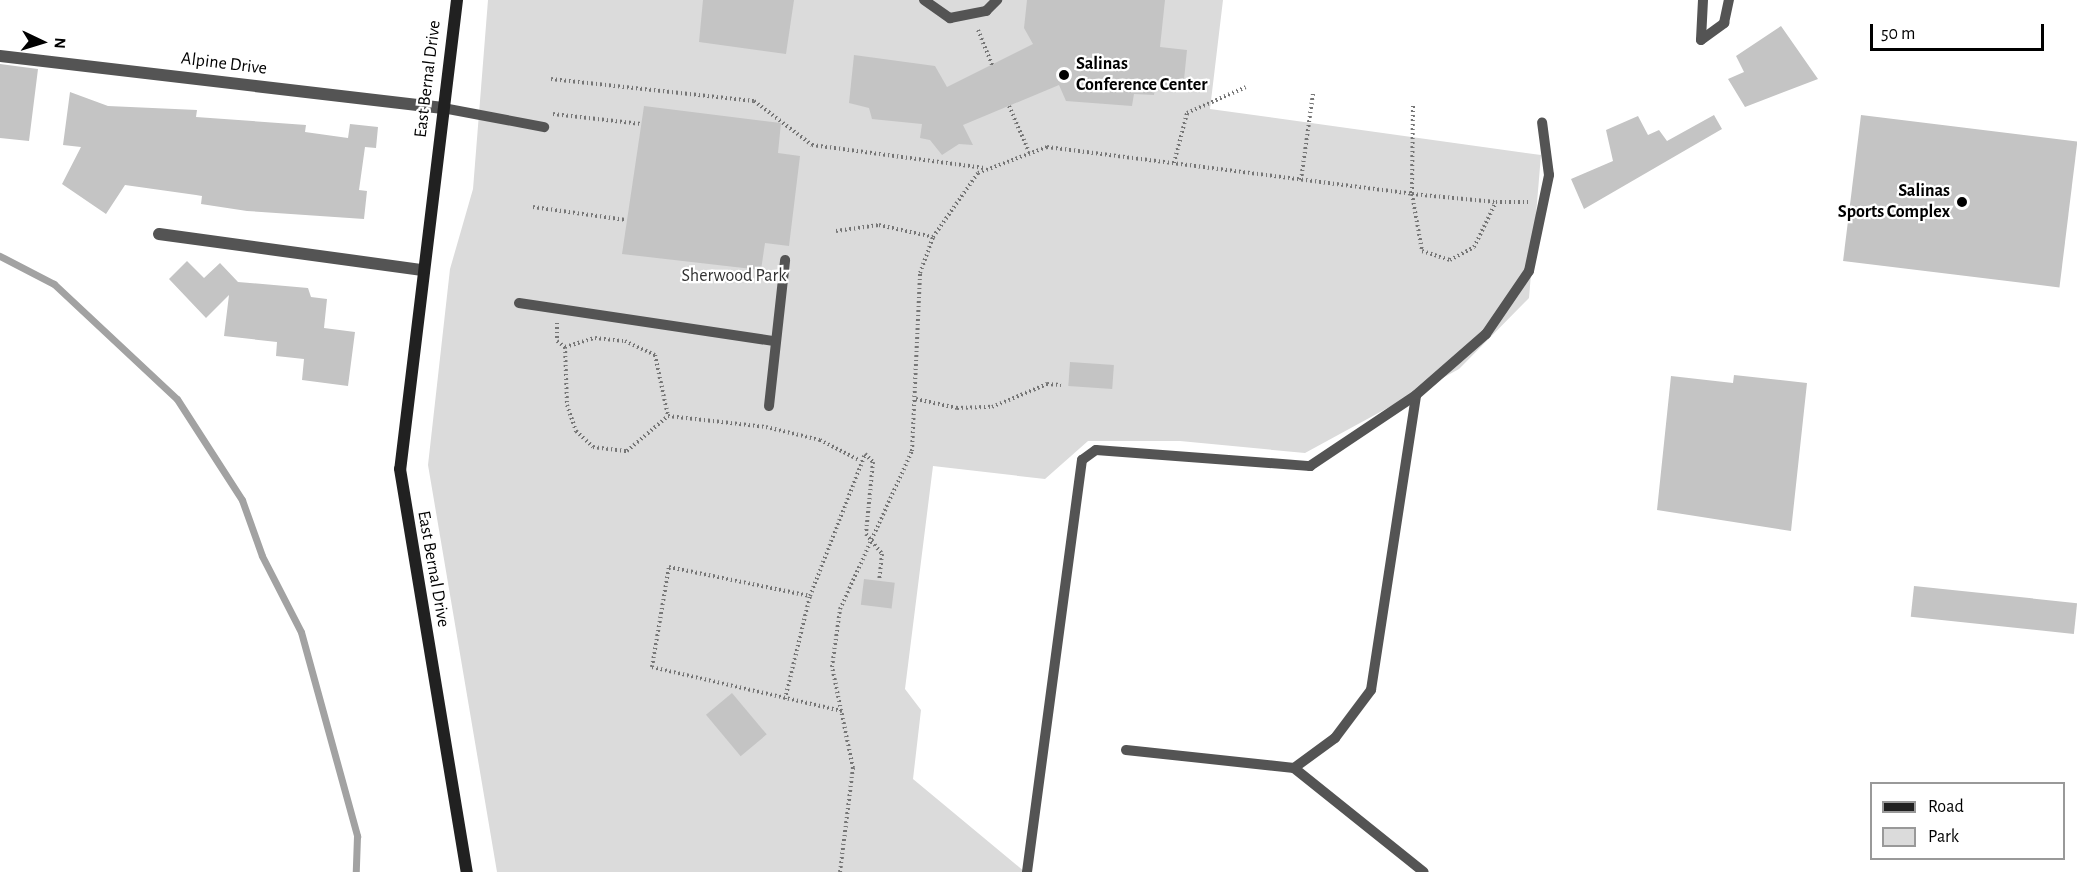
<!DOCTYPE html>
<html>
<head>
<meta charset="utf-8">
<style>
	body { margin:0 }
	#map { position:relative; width:2077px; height:872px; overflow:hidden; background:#fff; font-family:"Alegreya Sans",sans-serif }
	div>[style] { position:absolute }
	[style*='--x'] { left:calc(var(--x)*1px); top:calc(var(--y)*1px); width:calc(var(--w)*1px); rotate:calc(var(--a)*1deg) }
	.green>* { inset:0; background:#dbdbdb }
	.stream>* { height:7px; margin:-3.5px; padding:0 3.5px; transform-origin:3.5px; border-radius:3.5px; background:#a2a2a2 }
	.building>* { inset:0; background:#c4c4c4; transform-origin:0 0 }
	.path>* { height:4px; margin-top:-2px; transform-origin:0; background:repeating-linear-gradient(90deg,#767676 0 1.5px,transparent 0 4.5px) }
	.lane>* { height:10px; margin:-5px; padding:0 5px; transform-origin:5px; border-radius:5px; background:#545454 }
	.street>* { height:12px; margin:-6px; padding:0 6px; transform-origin:6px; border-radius:6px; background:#545454 }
	.secondary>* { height:12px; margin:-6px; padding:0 6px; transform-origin:6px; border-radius:6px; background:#212121 }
	.dots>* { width:16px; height:16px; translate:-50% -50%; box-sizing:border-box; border:3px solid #fff; border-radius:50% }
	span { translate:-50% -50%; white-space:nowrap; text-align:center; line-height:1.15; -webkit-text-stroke:4.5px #fff; paint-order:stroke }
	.street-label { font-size:18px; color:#000 }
	.poi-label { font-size:18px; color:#000; font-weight:700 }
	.left { translate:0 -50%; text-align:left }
	.right { translate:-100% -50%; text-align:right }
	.park-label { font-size:18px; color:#323232 }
	.legend { position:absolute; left:1870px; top:782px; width:195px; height:78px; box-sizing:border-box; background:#fff; border:2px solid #999; margin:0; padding:8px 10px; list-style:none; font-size:18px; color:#000 }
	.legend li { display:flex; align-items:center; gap:12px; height:30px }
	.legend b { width:30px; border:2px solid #999 }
	.north { position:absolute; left:12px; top:12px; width:60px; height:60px; -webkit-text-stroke:4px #fff; paint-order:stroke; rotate:94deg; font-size:16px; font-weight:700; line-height:24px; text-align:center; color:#000 }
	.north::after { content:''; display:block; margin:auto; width:21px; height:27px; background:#000; clip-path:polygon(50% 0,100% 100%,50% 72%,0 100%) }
	.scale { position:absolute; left:1870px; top:24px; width:174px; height:27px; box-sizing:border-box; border:3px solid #000; border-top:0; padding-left:8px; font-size:18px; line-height:21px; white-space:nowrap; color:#000; -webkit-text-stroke:4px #fff; paint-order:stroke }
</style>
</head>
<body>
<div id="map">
	<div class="green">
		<div style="clip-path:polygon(488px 0,1223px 0,1210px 109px,1541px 155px,1529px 298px,1459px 369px,1305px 453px,1180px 441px,1088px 441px,1045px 479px,933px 466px,905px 689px,921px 710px,913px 779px,1025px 872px,497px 872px,428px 465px,450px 269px,473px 189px)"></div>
	</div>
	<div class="stream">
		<div style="--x:0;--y:256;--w:61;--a:27.4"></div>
		<div style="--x:54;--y:284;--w:168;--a:43.1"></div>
		<div style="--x:177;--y:399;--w:120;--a:57.2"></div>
		<div style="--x:242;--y:500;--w:59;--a:70.3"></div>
		<div style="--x:262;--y:556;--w:85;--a:62.8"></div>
		<div style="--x:301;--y:632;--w:212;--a:74.6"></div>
		<div style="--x:357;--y:836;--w:36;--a:92"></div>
	</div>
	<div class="building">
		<div style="clip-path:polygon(703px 0,794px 0,786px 54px,699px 42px)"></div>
		<div style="clip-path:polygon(1027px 0,1165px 0,1160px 47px,1187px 50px,1183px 90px,1155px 87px,1154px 95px,1134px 94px,1132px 106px,1066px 101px,1059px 85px,963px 125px,973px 145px,959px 144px,942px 155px,930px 140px,920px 138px,922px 124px,872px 119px,869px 108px,849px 103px,854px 55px,935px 66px,947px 87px,1033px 44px,1024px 28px)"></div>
		<div style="clip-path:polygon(1781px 26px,1818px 79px,1745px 107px,1728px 79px,1744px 72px,1736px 56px)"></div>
		<div style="clip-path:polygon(0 64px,38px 69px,29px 141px,0 138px)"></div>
		<div style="clip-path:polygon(70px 92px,108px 106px,197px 110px,196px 117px,306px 125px,305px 132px,348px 138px,350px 124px,378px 127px,376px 148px,365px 147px,359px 190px,367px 191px,364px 219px,247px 211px,201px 204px,202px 196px,196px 195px,125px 185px,106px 214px,62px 184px,81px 147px,63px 145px)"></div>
		<div style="clip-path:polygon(644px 106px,781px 123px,778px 153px,800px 156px,789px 246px,765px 243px,761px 270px,622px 254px)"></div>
		<div style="clip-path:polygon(1714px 115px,1722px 129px,1584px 209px,1571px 179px,1613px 161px,1606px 130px,1638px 116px,1648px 135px,1659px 130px,1667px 141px)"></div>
		<div style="left:1861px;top:115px;width:218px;height:147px;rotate:7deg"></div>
		<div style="clip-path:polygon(187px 261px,204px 278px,220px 263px,238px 282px,308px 288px,311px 297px,327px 299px,324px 328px,355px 332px,348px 386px,302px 380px,304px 359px,276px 356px,277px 342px,224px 336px,229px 295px,206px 318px,169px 279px)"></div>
		<div style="left:1070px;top:362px;width:44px;height:24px;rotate:4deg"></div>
		<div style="clip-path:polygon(1734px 375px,1807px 383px,1791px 531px,1657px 510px,1671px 376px,1733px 383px)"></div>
		<div style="left:864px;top:579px;width:31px;height:26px;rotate:7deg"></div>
		<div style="left:1914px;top:586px;width:164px;height:31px;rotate:6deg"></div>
		<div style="left:732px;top:693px;width:54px;height:34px;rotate:50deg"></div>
	</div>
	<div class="path">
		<div style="--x:978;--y:30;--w:38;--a:68"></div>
		<div style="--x:551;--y:79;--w:204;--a:6.2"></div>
		<div style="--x:754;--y:101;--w:73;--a:37.2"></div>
		<div style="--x:812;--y:145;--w:174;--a:7.6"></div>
		<div style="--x:1009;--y:106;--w:50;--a:66.5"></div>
		<div style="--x:1413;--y:106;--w:88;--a:90.7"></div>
		<div style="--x:1412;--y:194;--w:84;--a:5.4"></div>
		<div style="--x:553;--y:114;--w:89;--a:6.5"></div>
		<div style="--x:1174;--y:163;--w:52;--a:-75.4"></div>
		<div style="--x:1187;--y:113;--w:64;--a:-23.8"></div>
		<div style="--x:1301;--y:180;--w:87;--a:-82.1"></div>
		<div style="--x:533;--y:207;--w:94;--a:8"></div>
		<div style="--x:836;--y:231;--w:43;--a:-7.9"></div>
		<div style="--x:879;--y:225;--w:55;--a:12.5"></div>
		<div style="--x:557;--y:323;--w:18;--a:90"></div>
		<div style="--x:557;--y:341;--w:10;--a:37"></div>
		<div style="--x:565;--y:347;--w:31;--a:-17"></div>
		<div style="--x:595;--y:338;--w:30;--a:6"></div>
		<div style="--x:625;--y:341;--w:33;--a:25"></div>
		<div style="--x:655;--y:355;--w:62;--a:78"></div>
		<div style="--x:668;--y:416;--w:99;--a:6.4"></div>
		<div style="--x:766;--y:427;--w:56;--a:13.5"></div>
		<div style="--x:820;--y:440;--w:44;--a:27.1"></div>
		<div style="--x:565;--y:347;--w:58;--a:88"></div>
		<div style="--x:567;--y:405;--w:28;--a:71"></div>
		<div style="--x:576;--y:431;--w:23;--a:43"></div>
		<div style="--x:593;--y:447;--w:34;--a:7"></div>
		<div style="--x:627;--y:451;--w:54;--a:-40.5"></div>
		<div style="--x:916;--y:399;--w:42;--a:12.4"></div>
		<div style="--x:957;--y:408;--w:35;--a:-2"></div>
		<div style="--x:992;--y:407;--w:60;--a:-22.7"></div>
		<div style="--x:1047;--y:384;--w:14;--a:4"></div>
		<div style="--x:785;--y:699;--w:106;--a:-76.4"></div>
		<div style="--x:842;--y:711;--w:195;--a:-167"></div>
		<div style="--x:652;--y:667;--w:101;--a:-80.4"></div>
		<div style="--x:669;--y:567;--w:144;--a:11.6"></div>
		<div style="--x:810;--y:596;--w:152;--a:-68.8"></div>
		<div style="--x:865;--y:454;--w:11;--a:45"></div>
		<div style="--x:873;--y:462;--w:72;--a:95.6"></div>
		<div style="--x:866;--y:534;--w:26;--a:51"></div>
		<div style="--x:882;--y:554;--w:27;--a:96"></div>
		<div style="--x:840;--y:872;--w:105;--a:-82.9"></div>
		<div style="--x:853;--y:768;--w:103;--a:-101.7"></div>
		<div style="--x:832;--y:667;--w:59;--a:-82.1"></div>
		<div style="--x:840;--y:609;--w:174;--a:-65.5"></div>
		<div style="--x:912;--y:451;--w:178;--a:-87.4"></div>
		<div style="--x:920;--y:273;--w:38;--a:-70"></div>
		<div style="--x:933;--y:237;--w:78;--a:-54.9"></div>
		<div style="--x:978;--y:173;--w:74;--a:-20.6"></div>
		<div style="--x:1047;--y:147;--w:368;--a:7.3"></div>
		<div style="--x:1412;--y:194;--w:58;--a:80"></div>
		<div style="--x:1422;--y:251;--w:29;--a:18"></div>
		<div style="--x:1450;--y:260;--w:27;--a:-28"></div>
		<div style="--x:1474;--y:247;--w:50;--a:-63.9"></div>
		<div style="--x:1496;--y:202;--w:32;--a:0"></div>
	</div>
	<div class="lane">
		<div style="--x:924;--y:0;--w:32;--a:35"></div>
		<div style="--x:950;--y:18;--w:37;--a:-11"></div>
		<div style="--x:986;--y:11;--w:16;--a:-45"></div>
		<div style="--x:1703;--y:0;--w:40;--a:92.9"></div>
		<div style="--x:1701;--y:40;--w:29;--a:-36"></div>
		<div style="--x:1724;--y:23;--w:24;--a:-78"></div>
		<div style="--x:443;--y:108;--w:103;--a:10.7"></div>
		<div style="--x:519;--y:303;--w:258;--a:8.5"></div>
		<div style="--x:769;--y:406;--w:147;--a:-83.7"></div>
		<div style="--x:1126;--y:750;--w:169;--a:6.1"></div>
		<div style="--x:1294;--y:768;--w:51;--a:-36.2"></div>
		<div style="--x:1335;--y:738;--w:60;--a:-53.1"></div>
		<div style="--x:1371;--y:690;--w:298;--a:-81.3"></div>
		<div style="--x:1294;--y:768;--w:166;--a:38.7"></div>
		<div style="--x:1027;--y:872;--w:416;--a:-82.4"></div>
		<div style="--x:1082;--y:460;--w:17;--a:-36"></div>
		<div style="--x:1096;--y:450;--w:215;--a:4.3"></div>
		<div style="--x:1310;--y:466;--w:128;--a:-33.8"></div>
		<div style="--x:1416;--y:395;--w:93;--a:-41.1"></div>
		<div style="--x:1486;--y:334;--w:76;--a:-55.7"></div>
		<div style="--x:1529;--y:271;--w:98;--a:-78.2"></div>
		<div style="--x:1549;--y:175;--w:53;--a:-97.5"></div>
	</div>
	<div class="street">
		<div style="--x:0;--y:56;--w:446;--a:6.7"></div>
		<div style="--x:159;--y:234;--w:266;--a:7.8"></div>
	</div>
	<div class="secondary">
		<div style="--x:457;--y:0;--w:472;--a:96.9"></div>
		<div style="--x:400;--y:469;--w:409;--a:80.6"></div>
	</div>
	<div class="dots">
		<div style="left:1064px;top:75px;background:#000"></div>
		<div style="left:1962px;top:202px;background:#000"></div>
	</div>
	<div class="street-label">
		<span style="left:224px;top:64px;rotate:7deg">Alpine Drive</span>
		<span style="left:428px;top:79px;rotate:-83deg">East Bernal Drive</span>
		<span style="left:433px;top:569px;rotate:80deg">East Bernal Drive</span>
	</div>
	<div class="poi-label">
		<span class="left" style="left:1076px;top:75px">Salinas<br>Conference Center</span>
		<span class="right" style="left:1950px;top:202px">Salinas<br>Sports Complex</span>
	</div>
	<div class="park-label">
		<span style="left:734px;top:276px">Sherwood Park</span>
	</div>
	<ul class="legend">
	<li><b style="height:8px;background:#212121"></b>Road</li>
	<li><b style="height:16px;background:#dbdbdb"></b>Park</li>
	</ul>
	<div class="north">N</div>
	<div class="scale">50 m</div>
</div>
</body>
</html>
